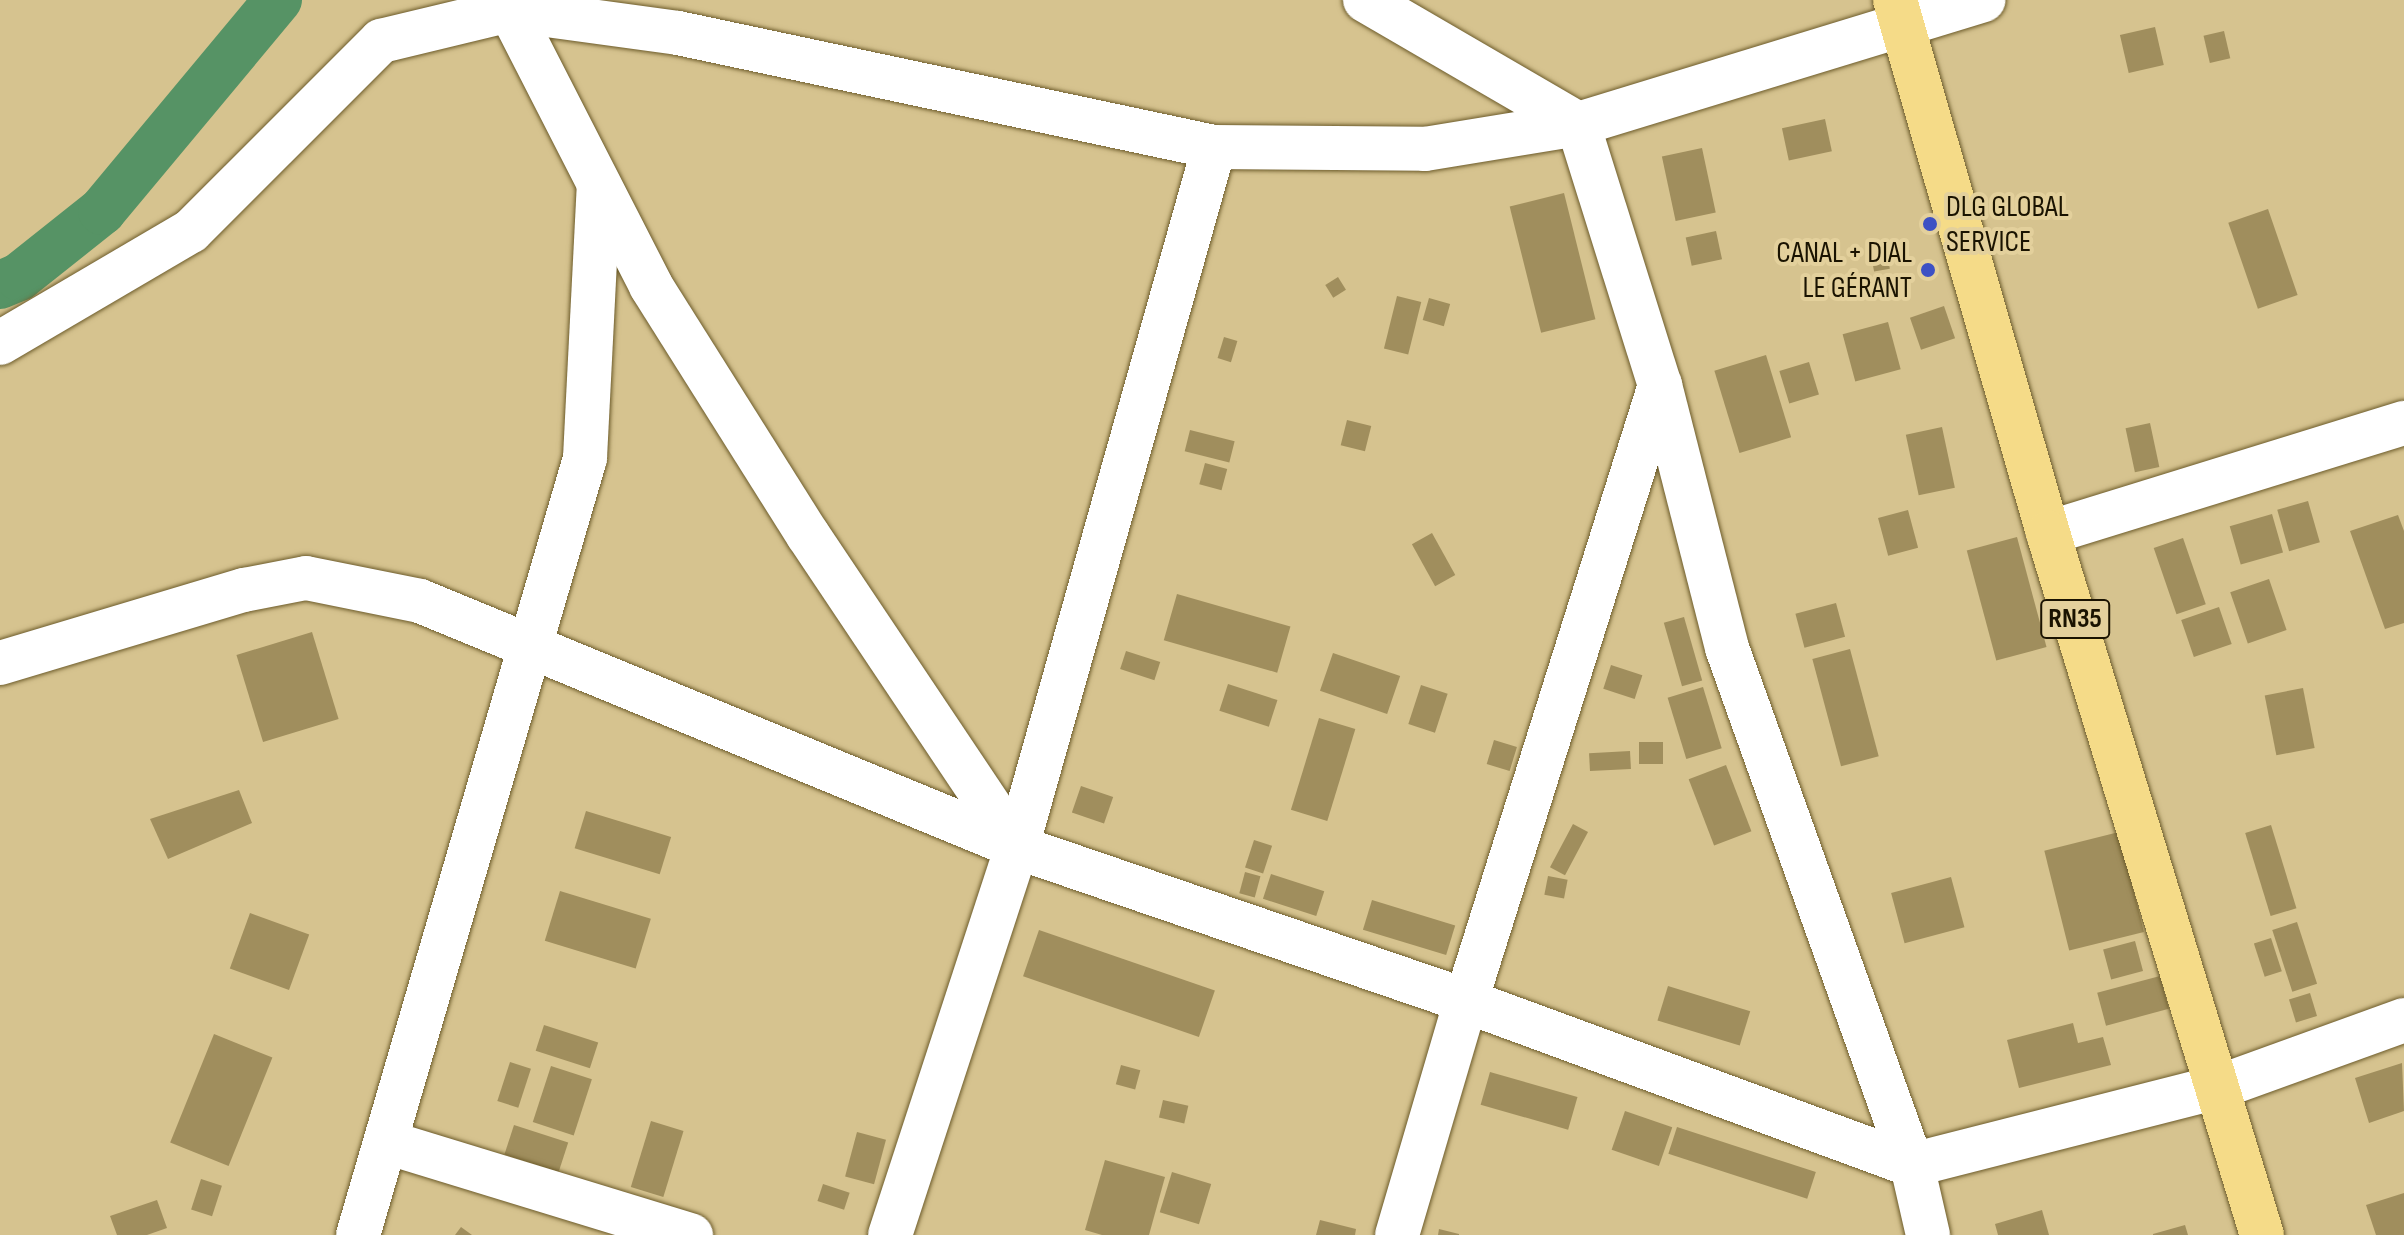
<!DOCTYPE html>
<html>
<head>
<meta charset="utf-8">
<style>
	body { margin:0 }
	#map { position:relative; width:2404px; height:1235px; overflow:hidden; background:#d6c38f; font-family:"Sofia Sans Condensed",sans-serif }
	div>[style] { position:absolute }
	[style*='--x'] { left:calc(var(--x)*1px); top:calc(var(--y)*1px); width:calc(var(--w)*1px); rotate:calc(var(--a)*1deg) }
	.canal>* { height:48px; margin:-24px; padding:0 24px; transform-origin:24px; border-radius:24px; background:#569365 }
	.building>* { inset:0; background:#a08e5d; transform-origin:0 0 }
	.roads { filter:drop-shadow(0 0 2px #6d5c2b) drop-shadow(0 0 2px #6d5c2b) }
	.minor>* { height:44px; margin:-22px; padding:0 22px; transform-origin:22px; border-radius:22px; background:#fff }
	.primary>* { height:44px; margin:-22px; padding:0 22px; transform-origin:22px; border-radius:22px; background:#f5db88 }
	.dots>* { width:22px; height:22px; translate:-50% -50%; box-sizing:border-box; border:4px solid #e3d09c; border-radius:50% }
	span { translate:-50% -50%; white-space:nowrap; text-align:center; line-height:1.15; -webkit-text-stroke:8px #e3d09c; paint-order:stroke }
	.shield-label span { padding:2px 6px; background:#e3d09c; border:2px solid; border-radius:6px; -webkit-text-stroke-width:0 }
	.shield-label { font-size:28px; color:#1a1301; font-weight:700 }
	.poi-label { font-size:30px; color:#1a1301 }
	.left { translate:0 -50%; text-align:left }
	.right { translate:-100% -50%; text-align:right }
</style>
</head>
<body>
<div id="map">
	<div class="canal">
		<div style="--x:0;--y:285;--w:21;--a:-23"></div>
		<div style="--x:19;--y:277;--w:106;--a:-38.5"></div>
		<div style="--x:102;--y:211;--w:275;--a:-50.2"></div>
	</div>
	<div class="building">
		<div style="left:2155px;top:27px;width:39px;height:36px;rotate:77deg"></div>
		<div style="left:2224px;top:31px;width:28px;height:21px;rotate:77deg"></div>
		<div style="left:1825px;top:119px;width:33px;height:44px;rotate:78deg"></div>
		<div style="left:1702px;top:148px;width:66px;height:41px;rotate:78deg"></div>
		<div style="left:1564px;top:193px;width:130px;height:56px;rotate:76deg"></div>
		<div style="left:2268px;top:209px;width:91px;height:42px;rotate:71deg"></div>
		<div style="left:1716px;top:231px;width:29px;height:31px;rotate:78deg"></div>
		<div style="left:1886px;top:247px;width:22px;height:16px;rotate:80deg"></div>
		<div style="left:1338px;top:277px;width:15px;height:15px;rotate:58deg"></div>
		<div style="left:1397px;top:296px;width:25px;height:54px;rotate:14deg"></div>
		<div style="left:1429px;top:298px;width:22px;height:23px;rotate:16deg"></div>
		<div style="left:1944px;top:306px;width:34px;height:36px;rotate:71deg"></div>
		<div style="left:1888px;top:322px;width:49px;height:47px;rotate:75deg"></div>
		<div style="left:1224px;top:337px;width:14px;height:22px;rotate:17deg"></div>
		<div style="left:1766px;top:355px;width:86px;height:54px;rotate:73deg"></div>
		<div style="left:1809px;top:362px;width:34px;height:31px;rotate:73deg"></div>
		<div style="left:1347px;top:420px;width:25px;height:26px;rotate:14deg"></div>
		<div style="left:2150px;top:423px;width:45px;height:25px;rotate:78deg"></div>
		<div style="left:1942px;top:427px;width:62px;height:37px;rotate:78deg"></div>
		<div style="left:1190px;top:430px;width:46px;height:22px;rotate:14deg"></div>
		<div style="left:1205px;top:463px;width:23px;height:22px;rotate:15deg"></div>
		<div style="left:2308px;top:501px;width:43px;height:32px;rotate:74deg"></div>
		<div style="left:1908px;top:510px;width:39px;height:31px;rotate:75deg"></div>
		<div style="left:2272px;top:514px;width:40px;height:44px;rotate:74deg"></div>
		<div style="clip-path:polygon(2398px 515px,2404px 531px,2404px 623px,2385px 629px,2350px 531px)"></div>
		<div style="left:1432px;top:533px;width:48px;height:23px;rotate:61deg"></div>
		<div style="left:2017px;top:537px;width:114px;height:52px;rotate:75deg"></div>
		<div style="left:2183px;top:538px;width:70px;height:31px;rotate:71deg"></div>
		<div style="left:2269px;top:579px;width:54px;height:41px;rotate:71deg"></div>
		<div style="left:1177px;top:594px;width:118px;height:48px;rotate:16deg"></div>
		<div style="left:1836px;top:603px;width:35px;height:42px;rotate:75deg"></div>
		<div style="left:2219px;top:607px;width:39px;height:40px;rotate:71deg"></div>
		<div style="left:1684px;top:617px;width:66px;height:21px;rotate:74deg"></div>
		<div style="left:312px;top:632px;width:91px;height:79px;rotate:73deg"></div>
		<div style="left:1850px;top:649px;width:111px;height:39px;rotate:75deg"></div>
		<div style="left:1126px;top:651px;width:36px;height:19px;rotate:18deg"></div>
		<div style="left:1333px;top:653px;width:71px;height:40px;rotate:19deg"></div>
		<div style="left:1611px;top:665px;width:33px;height:25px;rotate:18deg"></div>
		<div style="left:1228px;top:684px;width:52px;height:28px;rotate:18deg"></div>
		<div style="left:1421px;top:685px;width:28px;height:41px;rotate:18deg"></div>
		<div style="left:1703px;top:687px;width:64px;height:37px;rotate:73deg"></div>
		<div style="left:2303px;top:688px;width:61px;height:39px;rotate:79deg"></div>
		<div style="left:1319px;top:718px;width:38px;height:96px;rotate:17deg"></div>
		<div style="left:1494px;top:740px;width:24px;height:25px;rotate:17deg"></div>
		<div style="left:1663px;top:742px;width:22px;height:24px;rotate:90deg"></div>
		<div style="left:1630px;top:751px;width:18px;height:41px;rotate:87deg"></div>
		<div style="left:1726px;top:765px;width:71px;height:40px;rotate:69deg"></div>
		<div style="left:1081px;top:786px;width:34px;height:28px;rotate:19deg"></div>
		<div style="clip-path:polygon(239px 790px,252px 823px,168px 859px,150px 819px)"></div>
		<div style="left:586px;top:811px;width:89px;height:39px;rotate:17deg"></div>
		<div style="left:1573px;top:824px;width:17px;height:49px;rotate:28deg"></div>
		<div style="left:2271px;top:825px;width:87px;height:27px;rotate:73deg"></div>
		<div style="left:2119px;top:832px;width:103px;height:77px;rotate:76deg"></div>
		<div style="left:1254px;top:840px;width:19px;height:29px;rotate:18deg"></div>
		<div style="left:1245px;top:872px;width:16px;height:22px;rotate:15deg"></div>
		<div style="left:1271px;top:874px;width:56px;height:26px;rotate:18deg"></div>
		<div style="left:1548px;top:876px;width:20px;height:19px;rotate:11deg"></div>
		<div style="left:1951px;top:877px;width:52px;height:62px;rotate:75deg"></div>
		<div style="left:560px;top:891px;width:95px;height:52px;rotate:17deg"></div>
		<div style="left:1372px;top:900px;width:87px;height:31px;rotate:17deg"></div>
		<div style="left:250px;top:913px;width:63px;height:59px;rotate:20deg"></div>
		<div style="left:2297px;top:922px;width:65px;height:26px;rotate:72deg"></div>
		<div style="left:1039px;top:930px;width:186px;height:49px;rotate:19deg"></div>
		<div style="left:2271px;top:938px;width:35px;height:18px;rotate:72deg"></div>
		<div style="left:2135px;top:941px;width:31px;height:33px;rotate:75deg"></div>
		<div style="left:2160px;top:976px;width:34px;height:65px;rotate:75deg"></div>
		<div style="left:1668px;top:986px;width:86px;height:36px;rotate:17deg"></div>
		<div style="left:2310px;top:993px;width:24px;height:22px;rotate:73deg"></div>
		<div style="clip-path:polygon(2073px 1023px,2078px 1043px,2103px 1037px,2111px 1065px,2019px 1088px,2007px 1040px)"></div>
		<div style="left:544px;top:1025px;width:57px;height:27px;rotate:18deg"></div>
		<div style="left:214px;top:1034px;width:63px;height:117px;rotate:22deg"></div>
		<div style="left:510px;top:1062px;width:22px;height:41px;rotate:18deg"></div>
		<div style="clip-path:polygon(2402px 1063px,2404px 1111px,2369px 1123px,2355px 1078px)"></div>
		<div style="left:1121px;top:1065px;width:20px;height:20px;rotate:15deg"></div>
		<div style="left:551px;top:1066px;width:43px;height:59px;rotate:18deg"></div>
		<div style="left:1490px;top:1072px;width:91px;height:34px;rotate:16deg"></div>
		<div style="left:1163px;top:1100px;width:26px;height:18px;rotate:13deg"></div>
		<div style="left:1625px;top:1111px;width:50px;height:41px;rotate:19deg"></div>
		<div style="left:651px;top:1121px;width:34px;height:69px;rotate:17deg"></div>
		<div style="left:514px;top:1125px;width:57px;height:31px;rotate:18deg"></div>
		<div style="left:1677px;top:1127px;width:146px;height:28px;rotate:18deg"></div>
		<div style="left:857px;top:1132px;width:30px;height:46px;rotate:15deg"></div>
		<div style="clip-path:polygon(1105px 1160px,1165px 1177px,1149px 1235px,1102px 1235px,1085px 1230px)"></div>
		<div style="left:1172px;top:1172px;width:41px;height:42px;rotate:17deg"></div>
		<div style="left:201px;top:1179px;width:22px;height:32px;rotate:18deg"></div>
		<div style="left:823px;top:1184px;width:28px;height:18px;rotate:18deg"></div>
		<div style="clip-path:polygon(2404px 1193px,2404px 1235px,2376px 1235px,2366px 1205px)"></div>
		<div style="clip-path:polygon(157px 1200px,167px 1228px,147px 1235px,117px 1235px,110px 1216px)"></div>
		<div style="clip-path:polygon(2042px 1210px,2049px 1235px,1998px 1235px,1995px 1224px)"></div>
		<div style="clip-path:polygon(1320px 1220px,1356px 1229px,1355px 1235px,1316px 1235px)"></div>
		<div style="clip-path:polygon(2185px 1225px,2188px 1235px,2153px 1235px,2153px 1234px)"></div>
		<div style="clip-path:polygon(461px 1227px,472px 1235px,455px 1235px)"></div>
		<div style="clip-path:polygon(1439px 1229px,1459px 1234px,1459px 1235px,1438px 1235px)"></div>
	</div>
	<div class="roads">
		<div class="minor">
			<div style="--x:501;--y:0;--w:13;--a:48"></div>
			<div style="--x:510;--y:10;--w:310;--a:62.9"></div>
			<div style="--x:651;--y:286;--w:294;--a:57.8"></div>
			<div style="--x:808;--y:535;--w:376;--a:56.2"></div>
			<div style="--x:1365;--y:0;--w:246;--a:30.2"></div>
			<div style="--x:1578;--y:124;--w:274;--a:72.6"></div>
			<div style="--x:1660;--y:385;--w:271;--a:75.7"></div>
			<div style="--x:1727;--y:648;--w:549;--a:70.31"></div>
			<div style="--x:1912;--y:1165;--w:72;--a:77.1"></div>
			<div style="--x:0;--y:343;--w:221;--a:-30.4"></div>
			<div style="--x:191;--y:231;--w:269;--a:-45"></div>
			<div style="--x:381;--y:41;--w:133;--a:-13.5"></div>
			<div style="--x:510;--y:10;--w:170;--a:7.8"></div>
			<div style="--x:678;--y:33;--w:548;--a:12.01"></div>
			<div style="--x:1214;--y:147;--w:211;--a:0.5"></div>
			<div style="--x:1425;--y:149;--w:155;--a:-9.3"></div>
			<div style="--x:1578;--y:124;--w:424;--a:-17"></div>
			<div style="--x:2048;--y:533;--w:373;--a:-17.2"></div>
			<div style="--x:0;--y:663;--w:255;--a:-16.7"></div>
			<div style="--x:244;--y:590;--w:63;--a:-11"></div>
			<div style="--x:306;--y:578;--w:116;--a:11.4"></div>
			<div style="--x:420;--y:601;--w:646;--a:22.39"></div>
			<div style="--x:1017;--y:847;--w:475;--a:18.9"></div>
			<div style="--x:1466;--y:1001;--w:475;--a:20.2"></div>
			<div style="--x:1912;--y:1165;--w:317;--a:-14.3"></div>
			<div style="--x:2219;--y:1087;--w:197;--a:-19.9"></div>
			<div style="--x:386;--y:1142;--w:319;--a:17"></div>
			<div style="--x:358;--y:1235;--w:809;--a:-73.71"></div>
			<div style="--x:585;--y:458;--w:273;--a:-87.1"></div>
			<div style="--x:890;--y:1235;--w:408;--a:-71.9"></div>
			<div style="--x:1017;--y:847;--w:727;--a:-74.28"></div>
			<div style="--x:1397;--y:1235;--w:244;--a:-73.6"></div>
			<div style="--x:1466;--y:1001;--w:646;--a:-72.52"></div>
		</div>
		<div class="primary">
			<div style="--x:1895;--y:0;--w:555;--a:73.98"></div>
			<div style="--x:2048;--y:533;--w:734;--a:73.05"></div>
		</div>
	</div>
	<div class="dots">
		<div style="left:1930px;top:224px;background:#3d51c4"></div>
		<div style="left:1928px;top:270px;background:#3d51c4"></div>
	</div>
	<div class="shield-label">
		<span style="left:2075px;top:619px">RN35</span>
	</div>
	<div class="poi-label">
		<span class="left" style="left:1946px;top:224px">DLG GLOBAL<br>SERVICE</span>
		<span class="right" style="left:1912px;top:270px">CANAL + DIAL<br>LE GÉRANT</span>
	</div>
</div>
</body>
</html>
